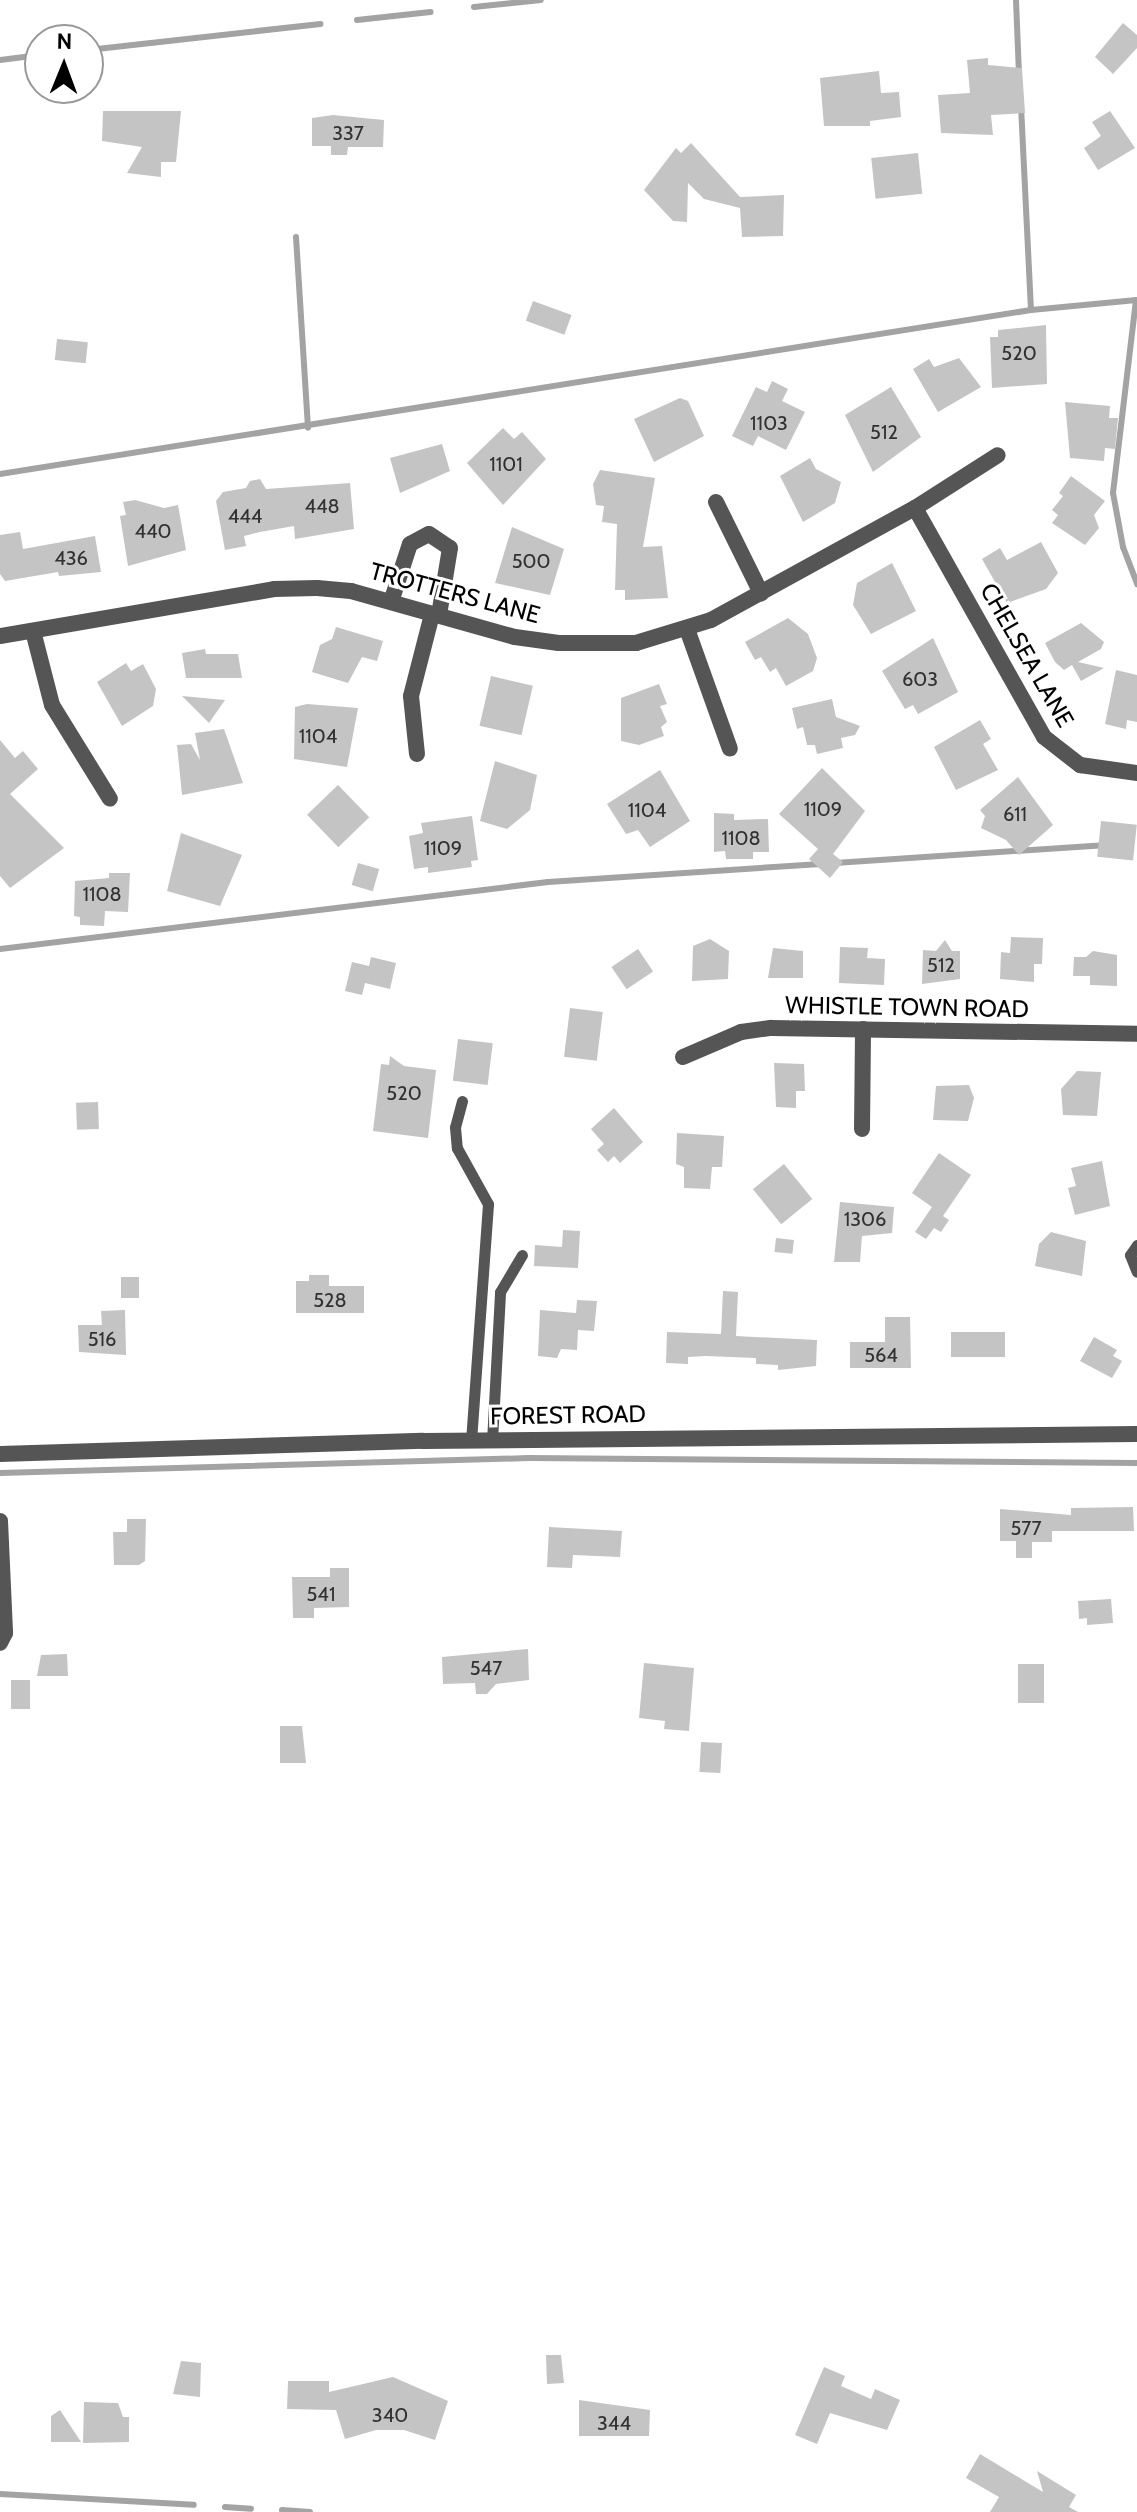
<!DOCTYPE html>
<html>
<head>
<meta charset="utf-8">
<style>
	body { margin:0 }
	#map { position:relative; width:1137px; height:2512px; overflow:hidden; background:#fff; font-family:Cabin,sans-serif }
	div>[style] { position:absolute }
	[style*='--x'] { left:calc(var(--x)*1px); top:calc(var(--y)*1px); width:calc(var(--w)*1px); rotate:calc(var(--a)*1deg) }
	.stream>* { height:6px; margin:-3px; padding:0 3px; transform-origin:3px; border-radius:3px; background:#a3a3a3 }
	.building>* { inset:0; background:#c4c4c4; transform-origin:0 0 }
	.service>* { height:11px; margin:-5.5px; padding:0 5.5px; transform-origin:5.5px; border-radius:5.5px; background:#555 }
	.minor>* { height:16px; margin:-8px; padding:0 8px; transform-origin:8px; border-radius:8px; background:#555 }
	span { translate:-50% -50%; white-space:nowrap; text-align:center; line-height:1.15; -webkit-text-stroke:6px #fff; paint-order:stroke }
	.number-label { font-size:20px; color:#313131 }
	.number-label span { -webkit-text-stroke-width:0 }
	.street-label { font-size:24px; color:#000 }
	.north { position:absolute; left:24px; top:24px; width:80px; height:80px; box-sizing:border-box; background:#fff; border:2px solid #999; border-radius:50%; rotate:1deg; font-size:22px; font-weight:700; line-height:32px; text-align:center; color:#000 }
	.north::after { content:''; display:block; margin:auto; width:28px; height:36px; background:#000; clip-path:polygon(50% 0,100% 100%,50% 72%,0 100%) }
</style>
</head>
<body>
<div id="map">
	<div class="stream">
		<div style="--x:1016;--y:0;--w:75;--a:87.7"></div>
		<div style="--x:474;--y:7;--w:67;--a:-6"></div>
		<div style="--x:357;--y:20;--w:74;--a:-6.2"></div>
		<div style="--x:88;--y:50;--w:234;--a:-6.4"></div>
		<div style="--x:0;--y:60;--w:40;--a:-7.1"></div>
		<div style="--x:1021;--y:106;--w:204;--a:87.2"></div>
		<div style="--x:296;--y:237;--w:191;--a:86.4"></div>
		<div style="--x:1136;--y:300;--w:194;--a:96.8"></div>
		<div style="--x:1113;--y:493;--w:55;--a:79.5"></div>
		<div style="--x:1123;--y:547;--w:40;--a:69"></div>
		<div style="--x:0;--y:474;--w:1044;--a:-9.04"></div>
		<div style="--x:1031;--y:310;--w:106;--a:-5.4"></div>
		<div style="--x:835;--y:863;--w:273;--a:-3.8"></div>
		<div style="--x:0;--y:949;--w:552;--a:-6.97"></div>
		<div style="--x:548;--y:882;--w:273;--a:-3.8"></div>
		<div style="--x:0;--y:1473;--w:529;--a:-1.62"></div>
		<div style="--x:529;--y:1458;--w:608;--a:0.47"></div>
		<div style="--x:0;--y:2494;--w:194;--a:3.2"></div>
		<div style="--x:225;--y:2507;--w:26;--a:4"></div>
		<div style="--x:282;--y:2510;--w:28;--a:4"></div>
	</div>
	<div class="building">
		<div style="clip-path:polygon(1123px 23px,1137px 35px,1137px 48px,1113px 74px,1095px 57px)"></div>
		<div style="clip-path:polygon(988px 58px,988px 65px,1022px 68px,1025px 113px,991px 115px,993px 135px,941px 133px,938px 95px,970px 93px,967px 60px)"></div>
		<div style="clip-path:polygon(879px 71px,881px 93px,899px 92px,901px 117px,870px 121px,870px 126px,824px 126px,820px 78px)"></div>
		<div style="clip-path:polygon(103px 111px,181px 111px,176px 162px,161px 162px,161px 177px,127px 173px,142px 147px,102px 141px)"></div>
		<div style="clip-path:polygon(1110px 111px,1135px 148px,1098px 170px,1084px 148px,1101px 136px,1092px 122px)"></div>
		<div style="clip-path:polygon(333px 115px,384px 120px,383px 147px,348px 147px,347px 155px,331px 155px,331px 146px,312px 146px,312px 118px)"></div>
		<div style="clip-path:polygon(691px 143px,740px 197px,784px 195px,783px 236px,742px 237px,740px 208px,704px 199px,688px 183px,687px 222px,673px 221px,644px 190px,676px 148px,681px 153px)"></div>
		<div style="left:918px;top:153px;width:41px;height:47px;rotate:84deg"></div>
		<div style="left:533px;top:301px;width:41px;height:21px;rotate:20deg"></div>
		<div style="clip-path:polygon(1046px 325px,1047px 384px,992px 388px,990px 337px,998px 337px,998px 330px)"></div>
		<div style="left:57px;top:339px;width:31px;height:21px;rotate:6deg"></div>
		<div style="clip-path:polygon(959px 358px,981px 387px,938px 412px,913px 369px,929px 359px,934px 367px)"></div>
		<div style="clip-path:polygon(772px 381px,788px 389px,782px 401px,805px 412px,786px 450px,758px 436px,753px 446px,732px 436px,756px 387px,767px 392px)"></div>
		<div style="clip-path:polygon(891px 387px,921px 437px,873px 472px,845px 415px)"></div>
		<div style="clip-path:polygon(680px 398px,688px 401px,704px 436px,654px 462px,634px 419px)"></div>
		<div style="clip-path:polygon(1065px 402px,1110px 406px,1109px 418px,1118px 418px,1115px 449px,1105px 448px,1104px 461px,1070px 458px)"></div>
		<div style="clip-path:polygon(503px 428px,514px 439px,522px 432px,546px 459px,503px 505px,467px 463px)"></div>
		<div style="clip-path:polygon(442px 444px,450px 471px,400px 493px,390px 458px)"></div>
		<div style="clip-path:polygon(810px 458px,816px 469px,841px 482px,835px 503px,803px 522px,780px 476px)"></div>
		<div style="clip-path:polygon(600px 470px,655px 478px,643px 547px,662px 546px,668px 598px,625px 600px,625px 590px,615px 590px,617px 524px,602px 522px,604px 506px,596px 505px,593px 484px)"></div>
		<div style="clip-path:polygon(1071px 476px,1105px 501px,1094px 515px,1099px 528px,1085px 545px,1052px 523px,1058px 515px,1052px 510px,1063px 496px,1059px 493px)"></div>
		<div style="clip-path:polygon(260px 479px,266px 489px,350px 483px,354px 529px,295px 539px,294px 526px,260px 532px,244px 536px,246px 546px,225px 550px,216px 501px,223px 492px,246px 488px,250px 481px)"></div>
		<div style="clip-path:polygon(135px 500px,164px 508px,178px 505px,186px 550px,128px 566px,120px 516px,126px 515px,123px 502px)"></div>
		<div style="clip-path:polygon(512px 527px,564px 549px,550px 595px,495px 583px)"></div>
		<div style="clip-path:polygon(20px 532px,23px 549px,95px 536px,101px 572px,59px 576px,58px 572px,5px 581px,0 574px,0 535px)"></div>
		<div style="clip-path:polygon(1041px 542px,1058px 573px,1046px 589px,1007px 603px,982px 559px,1000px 548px,1007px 560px)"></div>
		<div style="clip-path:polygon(892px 563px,916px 611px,871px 634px,853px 605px,857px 583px)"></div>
		<div style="clip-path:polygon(788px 618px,808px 634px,817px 658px,813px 671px,786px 686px,776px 668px,770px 672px,761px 657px,755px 660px,745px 642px)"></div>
		<div style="clip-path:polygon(1081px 623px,1104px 642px,1101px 649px,1078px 662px,1104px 668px,1081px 681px,1072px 665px,1064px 670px,1055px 662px,1045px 643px)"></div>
		<div style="clip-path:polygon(336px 627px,383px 641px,377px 661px,362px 657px,348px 683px,312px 672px,320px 645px,332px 639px)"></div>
		<div style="clip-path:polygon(933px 638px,958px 692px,918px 714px,913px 705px,905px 709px,882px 671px)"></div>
		<div style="clip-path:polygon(205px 649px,206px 654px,238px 654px,242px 678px,186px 678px,182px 653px)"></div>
		<div style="clip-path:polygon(126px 663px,131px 671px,143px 664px,156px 689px,153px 706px,122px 726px,97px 682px)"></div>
		<div style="clip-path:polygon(1116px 670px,1137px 675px,1137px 722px,1127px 720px,1126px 729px,1105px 724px)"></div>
		<div style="left:491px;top:676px;width:43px;height:51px;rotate:13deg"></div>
		<div style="clip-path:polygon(659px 684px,667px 704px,660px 706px,667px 722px,661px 727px,664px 736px,639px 745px,621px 741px,621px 698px)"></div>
		<div style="clip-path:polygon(182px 696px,225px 700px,209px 723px)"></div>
		<div style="clip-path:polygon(832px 699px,836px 717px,860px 726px,855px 735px,841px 738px,843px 748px,817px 754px,815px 745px,807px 745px,803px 727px,797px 729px,792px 708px)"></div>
		<div style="clip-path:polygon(307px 704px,358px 708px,347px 767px,294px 759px,295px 707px)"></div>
		<div style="clip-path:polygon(980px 720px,991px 739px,983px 744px,998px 770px,956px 790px,934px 747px)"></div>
		<div style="clip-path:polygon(224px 729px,243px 783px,182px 795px,177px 745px,191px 744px,200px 760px,195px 733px)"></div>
		<div style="clip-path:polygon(0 740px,15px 758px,23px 751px,38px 769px,10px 794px,64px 848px,10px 888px,0 876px)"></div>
		<div style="clip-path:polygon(495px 761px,537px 775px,530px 810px,507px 829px,480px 821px)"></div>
		<div style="clip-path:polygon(822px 768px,865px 811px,833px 854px,843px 862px,830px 878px,809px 859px,818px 849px,779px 814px)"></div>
		<div style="clip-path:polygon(660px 770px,690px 821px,650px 847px,638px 830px,626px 834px,607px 804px)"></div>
		<div style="clip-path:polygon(1018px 777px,1053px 825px,1019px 855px,1006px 840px,981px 828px,985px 816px,980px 810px)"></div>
		<div style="left:338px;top:785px;width:45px;height:43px;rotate:46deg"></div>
		<div style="clip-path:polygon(714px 813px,734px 814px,734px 820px,768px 819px,769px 852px,753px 852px,753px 859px,726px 859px,725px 851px,714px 852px)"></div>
		<div style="clip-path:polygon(472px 816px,478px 860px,471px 861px,472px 867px,428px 873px,428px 867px,414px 869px,409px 836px,423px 833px,421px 823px)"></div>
		<div style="left:1101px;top:821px;width:36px;height:36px;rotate:6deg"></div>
		<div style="clip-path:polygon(181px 833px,242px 855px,220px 906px,167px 891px)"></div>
		<div style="left:358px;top:863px;width:22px;height:23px;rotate:16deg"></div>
		<div style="clip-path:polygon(109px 873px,130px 873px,128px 912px,105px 911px,104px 926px,80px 925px,80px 917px,74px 916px,75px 881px,109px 878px)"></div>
		<div style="clip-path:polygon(1011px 937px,1043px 938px,1042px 964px,1034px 964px,1034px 982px,1000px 979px,1001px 952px,1010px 953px)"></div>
		<div style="clip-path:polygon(710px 939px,729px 951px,728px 979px,692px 981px,693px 946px)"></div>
		<div style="clip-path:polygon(945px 940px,952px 951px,960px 951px,960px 979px,922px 984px,923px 950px,936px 951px)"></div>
		<div style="clip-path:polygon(840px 947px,868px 948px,867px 958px,885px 959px,884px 985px,839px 983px)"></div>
		<div style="clip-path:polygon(773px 948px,803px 951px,803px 978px,768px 978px)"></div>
		<div style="left:638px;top:949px;width:27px;height:32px;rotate:56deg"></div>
		<div style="clip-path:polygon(1093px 951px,1117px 955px,1117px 986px,1090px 985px,1090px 976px,1073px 976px,1074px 957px,1086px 957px)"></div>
		<div style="clip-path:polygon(371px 957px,396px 963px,390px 989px,365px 983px,362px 995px,345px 991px,352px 962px,369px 966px)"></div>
		<div style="left:570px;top:1008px;width:33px;height:49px;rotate:7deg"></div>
		<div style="left:458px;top:1039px;width:35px;height:42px;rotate:7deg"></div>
		<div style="clip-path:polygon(390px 1056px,404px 1066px,436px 1070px,428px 1138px,373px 1131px,381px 1064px,389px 1065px)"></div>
		<div style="clip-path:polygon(774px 1063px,804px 1064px,805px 1091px,796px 1091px,796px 1108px,776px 1107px)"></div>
		<div style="clip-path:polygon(1077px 1071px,1101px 1072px,1097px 1116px,1063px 1115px,1061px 1089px)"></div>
		<div style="clip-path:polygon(969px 1085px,974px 1098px,968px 1121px,933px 1120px,936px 1086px)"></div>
		<div style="left:98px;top:1102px;width:27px;height:22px;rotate:88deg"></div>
		<div style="clip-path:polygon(614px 1108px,643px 1142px,620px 1163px,614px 1156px,608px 1162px,597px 1150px,604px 1144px,591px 1129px)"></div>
		<div style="clip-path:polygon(677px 1133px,724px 1136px,722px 1167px,712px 1167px,710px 1189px,684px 1188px,684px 1167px,676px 1164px)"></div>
		<div style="clip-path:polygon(939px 1153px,971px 1175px,943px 1216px,949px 1220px,941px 1232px,934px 1228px,926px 1239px,915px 1232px,932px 1207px,912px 1193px)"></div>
		<div style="clip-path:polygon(1102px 1161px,1110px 1206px,1075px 1215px,1068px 1188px,1076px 1186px,1071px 1168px)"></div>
		<div style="left:784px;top:1164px;width:45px;height:40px;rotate:51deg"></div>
		<div style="clip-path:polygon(840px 1202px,894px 1207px,892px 1233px,862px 1236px,860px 1262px,834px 1262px)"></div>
		<div style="clip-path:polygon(563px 1230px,580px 1231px,578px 1268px,534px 1266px,535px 1245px,562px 1247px)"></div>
		<div style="clip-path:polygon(1051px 1232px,1086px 1241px,1082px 1276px,1035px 1266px,1039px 1244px)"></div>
		<div style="left:776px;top:1238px;width:18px;height:14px;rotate:6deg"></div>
		<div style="clip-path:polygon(309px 1275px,329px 1275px,329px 1286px,364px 1286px,364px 1313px,296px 1313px,296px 1281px,309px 1281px)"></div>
		<div style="left:121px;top:1277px;width:18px;height:21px"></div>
		<div style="clip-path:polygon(723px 1291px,738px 1292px,736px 1336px,817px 1340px,816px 1366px,778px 1370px,778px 1365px,756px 1364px,756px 1358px,706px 1356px,688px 1357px,688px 1364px,666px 1363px,667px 1332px,721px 1334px)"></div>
		<div style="clip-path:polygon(577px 1300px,597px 1301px,594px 1331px,578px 1330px,577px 1350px,561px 1349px,557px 1358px,538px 1356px,540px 1310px,576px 1313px)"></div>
		<div style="clip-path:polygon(125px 1310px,126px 1355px,79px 1352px,78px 1325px,102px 1325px,101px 1311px)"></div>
		<div style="clip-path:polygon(885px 1317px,910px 1317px,911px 1368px,850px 1368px,850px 1342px,885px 1342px)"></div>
		<div style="left:951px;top:1332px;width:54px;height:25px"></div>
		<div style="clip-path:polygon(1094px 1337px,1117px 1350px,1113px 1356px,1122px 1361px,1112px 1378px,1080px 1361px)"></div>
		<div style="clip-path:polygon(1133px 1507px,1134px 1531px,1052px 1531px,1052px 1542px,1032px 1542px,1032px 1558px,1016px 1558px,1016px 1541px,1000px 1541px,1000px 1509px,1071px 1515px,1071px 1508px)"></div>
		<div style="clip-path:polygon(127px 1519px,146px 1519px,145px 1561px,139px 1565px,114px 1565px,113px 1532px,127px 1532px)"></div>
		<div style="clip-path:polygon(549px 1527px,622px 1531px,620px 1557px,573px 1555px,572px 1568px,547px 1567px)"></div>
		<div style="clip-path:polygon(330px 1568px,349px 1568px,349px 1607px,314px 1608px,314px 1618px,293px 1618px,292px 1577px,330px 1577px)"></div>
		<div style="clip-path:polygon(1111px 1599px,1113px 1623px,1087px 1625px,1087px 1618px,1079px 1619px,1078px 1601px)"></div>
		<div style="clip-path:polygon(528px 1649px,529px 1680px,496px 1684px,487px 1694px,476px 1694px,475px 1683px,443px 1684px,442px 1657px)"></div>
		<div style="clip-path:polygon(67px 1654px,68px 1676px,37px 1676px,41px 1655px)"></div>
		<div style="clip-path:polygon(644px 1663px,694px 1668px,689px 1731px,664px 1729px,665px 1721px,639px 1718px)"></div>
		<div style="left:1018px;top:1664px;width:26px;height:39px"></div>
		<div style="left:11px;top:1680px;width:19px;height:29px"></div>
		<div style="clip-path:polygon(280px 1726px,302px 1726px,306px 1763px,280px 1763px)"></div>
		<div style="left:701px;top:1742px;width:21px;height:30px;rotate:3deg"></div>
		<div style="clip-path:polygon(546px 2355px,561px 2355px,564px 2383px,547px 2384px)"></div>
		<div style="clip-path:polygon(181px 2361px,201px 2363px,200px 2397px,173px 2394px)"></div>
		<div style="clip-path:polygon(824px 2367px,845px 2376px,841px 2386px,871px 2399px,875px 2389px,900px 2400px,887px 2430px,830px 2413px,817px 2444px,795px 2435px)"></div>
		<div style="clip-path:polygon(393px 2377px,448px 2401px,435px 2440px,404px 2430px,376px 2430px,345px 2439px,336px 2410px,287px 2409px,288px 2381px,329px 2381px,329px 2392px)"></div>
		<div style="clip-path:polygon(579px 2400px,650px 2410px,649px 2436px,579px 2436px)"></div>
		<div style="clip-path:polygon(84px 2402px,118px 2403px,123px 2417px,129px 2417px,129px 2442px,83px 2443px)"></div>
		<div style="clip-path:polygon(60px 2410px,81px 2442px,51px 2442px,51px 2416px)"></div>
		<div style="clip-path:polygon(980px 2454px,1043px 2492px,1037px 2471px,1076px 2495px,1069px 2507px,1078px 2512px,990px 2512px,999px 2497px,966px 2478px)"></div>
	</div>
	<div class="service">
		<div style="--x:462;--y:1101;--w:27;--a:105"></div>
		<div style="--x:455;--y:1127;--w:21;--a:85"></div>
		<div style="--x:457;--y:1148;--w:64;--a:61"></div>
		<div style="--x:488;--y:1204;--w:238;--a:94.1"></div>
		<div style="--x:1137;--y:1245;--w:12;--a:125"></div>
		<div style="--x:1130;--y:1255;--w:18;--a:68"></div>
		<div style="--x:492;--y:1441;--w:149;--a:-86.9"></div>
		<div style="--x:500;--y:1292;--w:43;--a:-59.3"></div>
	</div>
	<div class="minor">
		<div style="--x:716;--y:502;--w:102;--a:63.7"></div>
		<div style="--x:915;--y:508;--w:263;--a:60.6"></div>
		<div style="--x:1044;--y:737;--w:46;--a:37.9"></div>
		<div style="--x:1080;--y:765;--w:58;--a:8"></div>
		<div style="--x:391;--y:602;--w:61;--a:-71.9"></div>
		<div style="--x:410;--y:544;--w:21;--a:-28"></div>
		<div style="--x:429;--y:534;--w:25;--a:34"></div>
		<div style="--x:450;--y:548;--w:68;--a:99.3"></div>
		<div style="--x:687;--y:629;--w:127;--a:70.3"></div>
		<div style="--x:33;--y:631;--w:76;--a:75.6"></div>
		<div style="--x:52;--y:705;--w:110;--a:58.3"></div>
		<div style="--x:0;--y:636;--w:278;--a:-9.7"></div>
		<div style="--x:274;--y:589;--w:43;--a:-1.3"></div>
		<div style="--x:317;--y:588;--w:34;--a:5"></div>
		<div style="--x:351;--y:591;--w:170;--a:15.7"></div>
		<div style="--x:515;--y:637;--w:44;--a:7.8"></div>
		<div style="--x:559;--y:643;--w:77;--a:0"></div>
		<div style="--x:636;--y:643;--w:78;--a:-17"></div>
		<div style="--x:711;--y:620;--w:233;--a:-28.8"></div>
		<div style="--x:915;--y:508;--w:98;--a:-32.6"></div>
		<div style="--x:417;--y:754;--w:58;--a:-95.9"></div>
		<div style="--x:411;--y:696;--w:85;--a:-75.6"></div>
		<div style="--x:683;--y:1057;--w:63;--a:-23.3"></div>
		<div style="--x:741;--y:1032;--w:30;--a:-8"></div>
		<div style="--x:771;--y:1028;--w:366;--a:0.9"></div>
		<div style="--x:862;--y:1129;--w:100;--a:-89.4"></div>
		<div style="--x:0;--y:1454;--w:423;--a:-1.8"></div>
		<div style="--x:423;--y:1441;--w:714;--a:-0.56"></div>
		<div style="--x:0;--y:1521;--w:112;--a:87.4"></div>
		<div style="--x:5;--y:1633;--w:11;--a:117"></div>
	</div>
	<div class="number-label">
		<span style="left:348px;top:133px">337</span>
		<span style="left:1019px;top:353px">520</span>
		<span style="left:769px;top:423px">1103</span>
		<span style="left:884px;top:432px">512</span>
		<span style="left:506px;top:464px">1101</span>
		<span style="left:322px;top:506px">448</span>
		<span style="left:245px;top:516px">444</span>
		<span style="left:153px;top:531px">440</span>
		<span style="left:71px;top:558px">436</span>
		<span style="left:531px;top:561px">500</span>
		<span style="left:920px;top:679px">603</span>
		<span style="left:318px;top:736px">1104</span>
		<span style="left:823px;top:809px">1109</span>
		<span style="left:647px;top:810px">1104</span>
		<span style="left:1015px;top:814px">611</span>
		<span style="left:741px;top:838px">1108</span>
		<span style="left:443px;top:848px">1109</span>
		<span style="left:102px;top:894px">1108</span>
		<span style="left:941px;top:965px">512</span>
		<span style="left:404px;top:1093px">520</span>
		<span style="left:865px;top:1219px">1306</span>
		<span style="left:330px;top:1300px">528</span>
		<span style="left:102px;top:1339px">516</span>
		<span style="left:881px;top:1355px">564</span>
		<span style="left:1026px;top:1528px">577</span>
		<span style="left:321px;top:1594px">541</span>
		<span style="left:486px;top:1668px">547</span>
		<span style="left:390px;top:2415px">340</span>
		<span style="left:614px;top:2423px">344</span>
	</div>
	<div class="street-label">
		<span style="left:455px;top:593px;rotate:15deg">TROTTERS LANE</span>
		<span style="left:1027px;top:655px;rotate:60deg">CHELSEA LANE</span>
		<span style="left:907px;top:1007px;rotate:1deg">WHISTLE TOWN ROAD</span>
		<span style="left:568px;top:1415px;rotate:-1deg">FOREST ROAD</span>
	</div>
	<div class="north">N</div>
</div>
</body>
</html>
